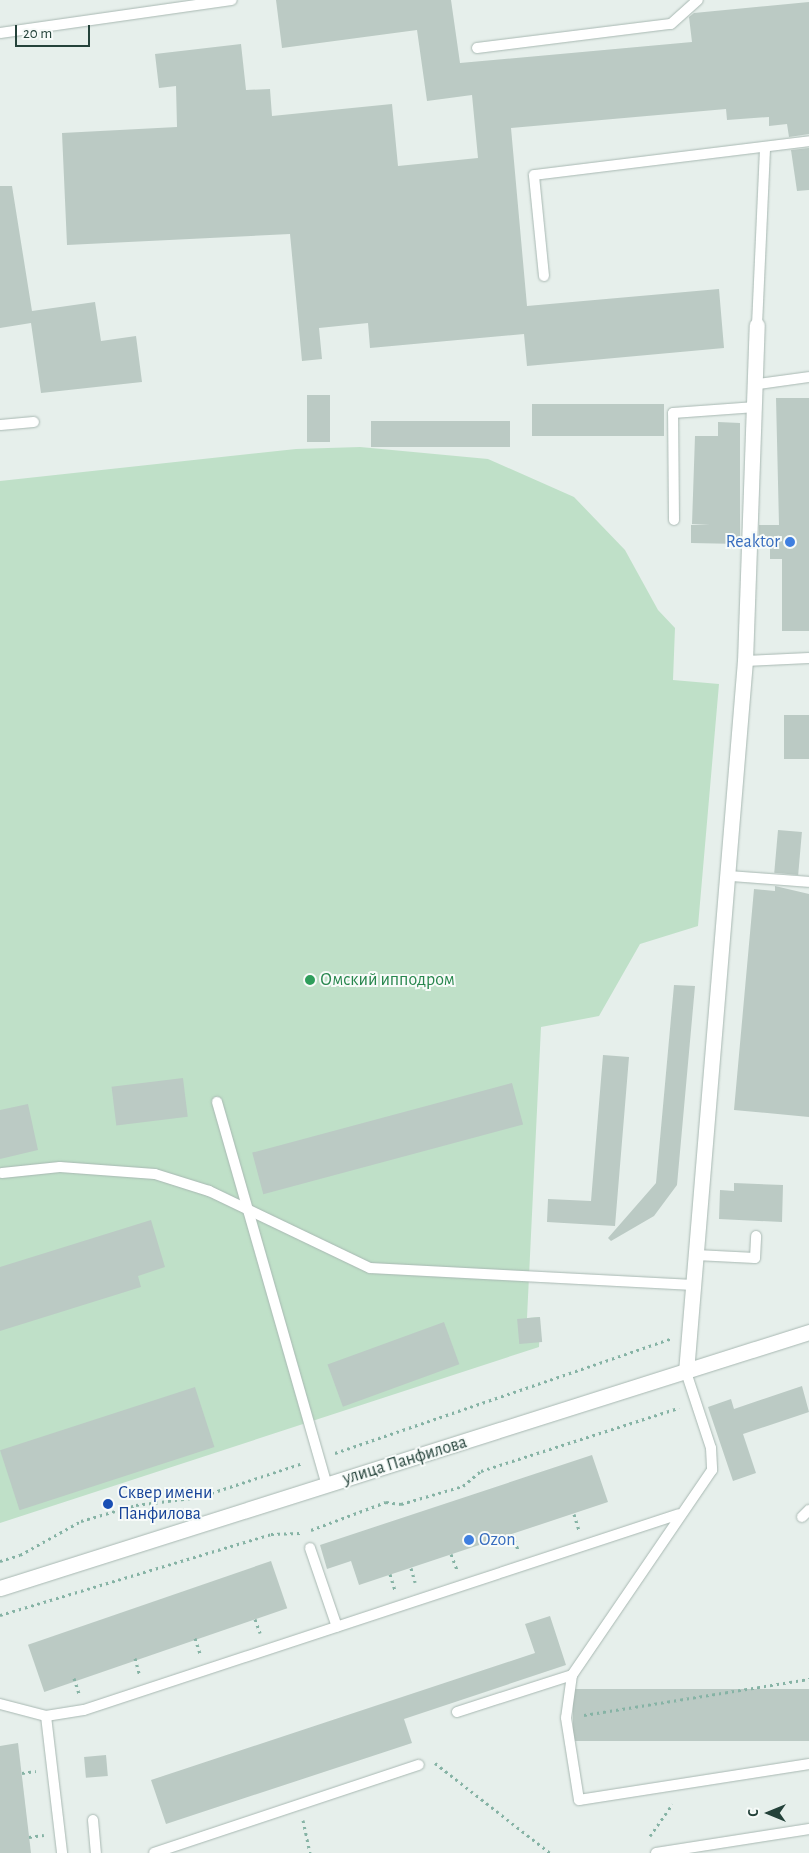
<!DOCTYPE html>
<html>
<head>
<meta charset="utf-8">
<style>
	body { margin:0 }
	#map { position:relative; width:809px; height:1853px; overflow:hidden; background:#e6efeb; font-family:"Alegreya Sans",sans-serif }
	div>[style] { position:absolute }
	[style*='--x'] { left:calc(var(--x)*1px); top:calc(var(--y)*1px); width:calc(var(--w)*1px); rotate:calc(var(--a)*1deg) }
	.green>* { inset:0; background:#bfe0c8 }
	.building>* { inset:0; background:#bbcac4; transform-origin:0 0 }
	.path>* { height:3px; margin-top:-1.5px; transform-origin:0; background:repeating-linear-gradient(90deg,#86b3a5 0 2.5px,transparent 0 6.5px) }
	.roads { filter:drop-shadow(0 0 1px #a8b8b2) drop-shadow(0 0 1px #a8b8b2) }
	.service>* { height:10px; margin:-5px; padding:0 5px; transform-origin:5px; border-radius:5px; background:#fff }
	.minor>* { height:15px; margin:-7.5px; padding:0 7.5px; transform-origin:7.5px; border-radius:7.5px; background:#fff }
	.secondary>* { height:15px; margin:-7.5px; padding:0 7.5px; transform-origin:7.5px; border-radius:7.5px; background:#fff }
	.dots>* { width:14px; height:14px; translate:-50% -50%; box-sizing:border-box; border:2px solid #f7fbf9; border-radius:50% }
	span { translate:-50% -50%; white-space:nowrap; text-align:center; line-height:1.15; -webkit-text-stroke:4px #f7fbf9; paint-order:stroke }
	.shop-label { font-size:18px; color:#366cbe }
	.right { translate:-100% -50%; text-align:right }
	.left { translate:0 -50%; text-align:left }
	.leisure-label { font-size:18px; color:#27864d }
	.street-label { font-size:18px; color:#24423a }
	.transit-label { font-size:18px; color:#164399 }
	.north { position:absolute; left:744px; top:1788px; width:50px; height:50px; -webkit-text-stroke:4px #f7fbf9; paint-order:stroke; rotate:270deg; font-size:14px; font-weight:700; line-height:20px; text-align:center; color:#24423a }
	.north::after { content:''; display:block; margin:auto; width:18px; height:22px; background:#24423a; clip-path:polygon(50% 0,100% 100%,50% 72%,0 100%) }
	.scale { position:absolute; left:15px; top:25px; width:75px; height:22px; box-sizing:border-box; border:2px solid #24423a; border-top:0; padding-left:6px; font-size:15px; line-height:18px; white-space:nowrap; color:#24423a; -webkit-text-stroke:4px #f7fbf9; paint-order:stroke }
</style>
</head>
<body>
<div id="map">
	<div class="green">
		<div style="clip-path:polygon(360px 447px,488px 459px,574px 497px,625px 550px,658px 610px,675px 628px,673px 680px,719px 684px,698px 926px,640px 944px,599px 1016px,541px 1027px,527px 1318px,540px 1317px,539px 1347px,0 1523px,0 481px,296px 449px)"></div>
	</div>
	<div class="building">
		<div style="clip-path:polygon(276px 0,451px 0,460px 63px,692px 42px,689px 17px,694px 13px,809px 2px,809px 134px,789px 137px,787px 124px,769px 126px,769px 117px,727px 120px,726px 109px,511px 128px,527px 306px,719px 289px,724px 348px,527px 366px,524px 334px,370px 348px,368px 323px,319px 328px,322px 359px,302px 361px,290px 234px,67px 245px,62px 133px,177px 127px,176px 86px,159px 88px,155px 54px,241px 44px,246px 90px,270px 89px,272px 116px,392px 104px,398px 166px,478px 158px,472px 95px,427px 101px,417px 30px,282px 48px)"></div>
		<div style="clip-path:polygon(809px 148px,809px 190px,797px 191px,791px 150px)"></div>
		<div style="clip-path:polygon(0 186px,12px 186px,32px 311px,95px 302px,101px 341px,136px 336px,142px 382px,41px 393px,31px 323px,0 328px)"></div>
		<div style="left:307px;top:395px;width:23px;height:47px"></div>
		<div style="clip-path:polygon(776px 398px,809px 398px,809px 631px,782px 631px,782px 559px,770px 559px,770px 545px,759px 545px,759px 525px,779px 525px)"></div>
		<div style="left:664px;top:404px;width:32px;height:132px;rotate:90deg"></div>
		<div style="left:371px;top:421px;width:139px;height:26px"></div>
		<div style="clip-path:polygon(718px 422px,740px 423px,740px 544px,691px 543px,691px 525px,710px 524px,692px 524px,695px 436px,718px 436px)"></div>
		<div style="left:784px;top:715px;width:25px;height:44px"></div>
		<div style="left:778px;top:830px;width:24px;height:43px;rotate:5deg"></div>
		<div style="clip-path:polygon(775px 886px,809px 894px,809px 1117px,734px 1110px,754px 889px,775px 891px)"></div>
		<div style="clip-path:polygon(674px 985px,695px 986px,677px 1185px,654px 1216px,611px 1241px,608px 1238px,656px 1183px)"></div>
		<div style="clip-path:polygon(603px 1055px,629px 1057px,615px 1226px,547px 1222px,548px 1199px,591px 1201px)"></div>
		<div style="left:183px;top:1078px;width:39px;height:72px;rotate:83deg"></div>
		<div style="left:512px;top:1083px;width:43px;height:269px;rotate:75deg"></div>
		<div style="clip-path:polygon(28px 1104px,38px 1150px,0 1159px,0 1110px)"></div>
		<div style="clip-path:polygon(734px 1183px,783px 1185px,782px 1222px,719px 1219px,720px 1190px,734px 1191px)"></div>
		<div style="clip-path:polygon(151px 1220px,165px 1267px,138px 1276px,141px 1287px,0 1331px,0 1267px)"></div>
		<div style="left:540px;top:1317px;width:25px;height:23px;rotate:85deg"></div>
		<div style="left:444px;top:1322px;width:45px;height:124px;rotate:70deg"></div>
		<div style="clip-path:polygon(802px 1386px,809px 1412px,743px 1434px,756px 1473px,733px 1481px,708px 1407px,731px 1399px,734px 1409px)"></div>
		<div style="left:195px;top:1387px;width:63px;height:205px;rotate:72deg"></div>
		<div style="clip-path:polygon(592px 1455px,608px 1502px,359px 1585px,351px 1561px,327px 1569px,320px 1545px)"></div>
		<div style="left:271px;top:1561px;width:50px;height:257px;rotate:71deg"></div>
		<div style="clip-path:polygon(550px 1616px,566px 1665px,404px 1719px,412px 1743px,166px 1824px,151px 1780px,535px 1653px,525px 1624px)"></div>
		<div style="left:809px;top:1689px;width:52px;height:236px;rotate:90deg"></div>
		<div style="clip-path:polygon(18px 1743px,31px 1853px,0 1853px,0 1746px)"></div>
		<div style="left:106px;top:1755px;width:21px;height:22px;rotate:85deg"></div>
	</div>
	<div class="path">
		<div style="--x:335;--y:1453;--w:354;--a:-18.8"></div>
		<div style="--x:574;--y:1514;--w:17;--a:73"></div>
		<div style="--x:311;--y:1530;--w:80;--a:-20.5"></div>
		<div style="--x:386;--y:1502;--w:15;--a:8"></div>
		<div style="--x:401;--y:1504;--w:65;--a:-16.2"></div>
		<div style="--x:463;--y:1486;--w:23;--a:-40"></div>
		<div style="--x:481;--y:1471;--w:208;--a:-17.7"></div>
		<div style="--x:512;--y:1534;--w:17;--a:69"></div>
		<div style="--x:451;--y:1554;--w:17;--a:69"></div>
		<div style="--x:0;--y:1561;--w:21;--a:-17"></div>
		<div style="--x:20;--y:1555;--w:70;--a:-29.1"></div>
		<div style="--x:81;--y:1521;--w:57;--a:-16.2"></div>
		<div style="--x:136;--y:1505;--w:64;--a:-7.2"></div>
		<div style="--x:199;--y:1497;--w:109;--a:-18.1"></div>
		<div style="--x:411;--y:1568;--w:15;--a:74"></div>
		<div style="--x:390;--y:1574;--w:17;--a:73"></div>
		<div style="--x:0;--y:1615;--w:283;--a:-16.6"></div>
		<div style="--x:271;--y:1534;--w:29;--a:-2"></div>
		<div style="--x:255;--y:1619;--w:15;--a:70"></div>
		<div style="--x:195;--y:1638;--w:16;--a:72"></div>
		<div style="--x:135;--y:1658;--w:16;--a:75"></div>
		<div style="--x:74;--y:1678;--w:16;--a:72"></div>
		<div style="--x:584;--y:1715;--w:228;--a:-9.1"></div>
		<div style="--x:435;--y:1763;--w:146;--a:38"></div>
		<div style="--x:22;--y:1773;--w:14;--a:-8"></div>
		<div style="--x:303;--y:1820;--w:34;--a:78"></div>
		<div style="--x:650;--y:1836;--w:39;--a:-55"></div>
		<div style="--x:29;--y:1837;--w:15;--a:-8"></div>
	</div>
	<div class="roads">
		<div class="service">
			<div style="--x:0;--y:33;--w:234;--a:-8.1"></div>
			<div style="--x:477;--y:48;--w:195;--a:-7.1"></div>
			<div style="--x:671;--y:24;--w:36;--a:-42"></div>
			<div style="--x:544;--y:276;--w:101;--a:-95.7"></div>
			<div style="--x:534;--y:175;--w:277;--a:-7"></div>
			<div style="--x:757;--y:325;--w:176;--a:-87.4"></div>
			<div style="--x:758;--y:384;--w:51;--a:-7.8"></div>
			<div style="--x:0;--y:425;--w:34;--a:-5"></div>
			<div style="--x:674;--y:520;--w:107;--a:-90.5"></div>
			<div style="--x:673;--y:413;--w:83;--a:-4.1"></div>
			<div style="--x:745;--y:661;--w:64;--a:-2.7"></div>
			<div style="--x:730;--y:876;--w:79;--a:4.3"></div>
			<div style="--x:217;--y:1102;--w:398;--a:74"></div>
			<div style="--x:2;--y:1173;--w:58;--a:-5.9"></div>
			<div style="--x:60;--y:1167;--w:95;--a:4.2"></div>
			<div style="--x:155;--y:1174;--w:57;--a:17.5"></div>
			<div style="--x:209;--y:1191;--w:178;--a:25.6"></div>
			<div style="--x:370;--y:1268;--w:324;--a:3"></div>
			<div style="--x:696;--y:1255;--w:59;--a:2.9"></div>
			<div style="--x:755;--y:1258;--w:22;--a:-87"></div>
			<div style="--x:686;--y:1372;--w:80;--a:71.8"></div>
			<div style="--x:711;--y:1448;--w:22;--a:87"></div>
			<div style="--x:712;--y:1470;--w:248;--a:124.3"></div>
			<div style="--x:572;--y:1675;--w:43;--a:97.9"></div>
			<div style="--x:566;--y:1718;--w:83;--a:81"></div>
			<div style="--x:579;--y:1800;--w:233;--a:-8.9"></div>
			<div style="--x:802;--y:1517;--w:10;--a:-45"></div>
			<div style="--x:310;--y:1548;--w:83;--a:71.1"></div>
			<div style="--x:0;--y:1704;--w:48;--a:14.6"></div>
			<div style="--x:46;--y:1716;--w:38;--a:-9"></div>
			<div style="--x:84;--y:1710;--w:626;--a:-18.23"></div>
			<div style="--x:457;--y:1712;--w:121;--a:-17.8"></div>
			<div style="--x:46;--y:1716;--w:138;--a:83.3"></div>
			<div style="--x:93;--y:1820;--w:33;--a:85"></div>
			<div style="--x:154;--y:1853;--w:279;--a:-18.4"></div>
			<div style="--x:656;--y:1853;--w:155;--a:-8.9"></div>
		</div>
		<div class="minor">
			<div style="--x:686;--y:1372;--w:713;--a:-85.26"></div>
			<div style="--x:745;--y:661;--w:336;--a:-88"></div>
		</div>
		<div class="secondary">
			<div style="--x:0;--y:1588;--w:849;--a:-17.56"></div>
		</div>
	</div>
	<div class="dots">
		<div style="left:790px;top:542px;background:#3f7fe0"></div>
		<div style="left:310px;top:980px;background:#2e9e5b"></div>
		<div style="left:108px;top:1504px;background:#1a4fb4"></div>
		<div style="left:469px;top:1540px;background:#3f7fe0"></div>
	</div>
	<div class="shop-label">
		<span class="right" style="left:780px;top:542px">Reaktor</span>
		<span class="left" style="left:479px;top:1540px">Ozon</span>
	</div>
	<div class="leisure-label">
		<span class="left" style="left:320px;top:980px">Омский ипподром</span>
	</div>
	<div class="street-label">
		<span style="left:405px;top:1461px;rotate:-17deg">улица Панфилова</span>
	</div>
	<div class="transit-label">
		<span class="left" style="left:118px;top:1504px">Сквер имени<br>Панфилова</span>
	</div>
	<div class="north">С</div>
	<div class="scale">20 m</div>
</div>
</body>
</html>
